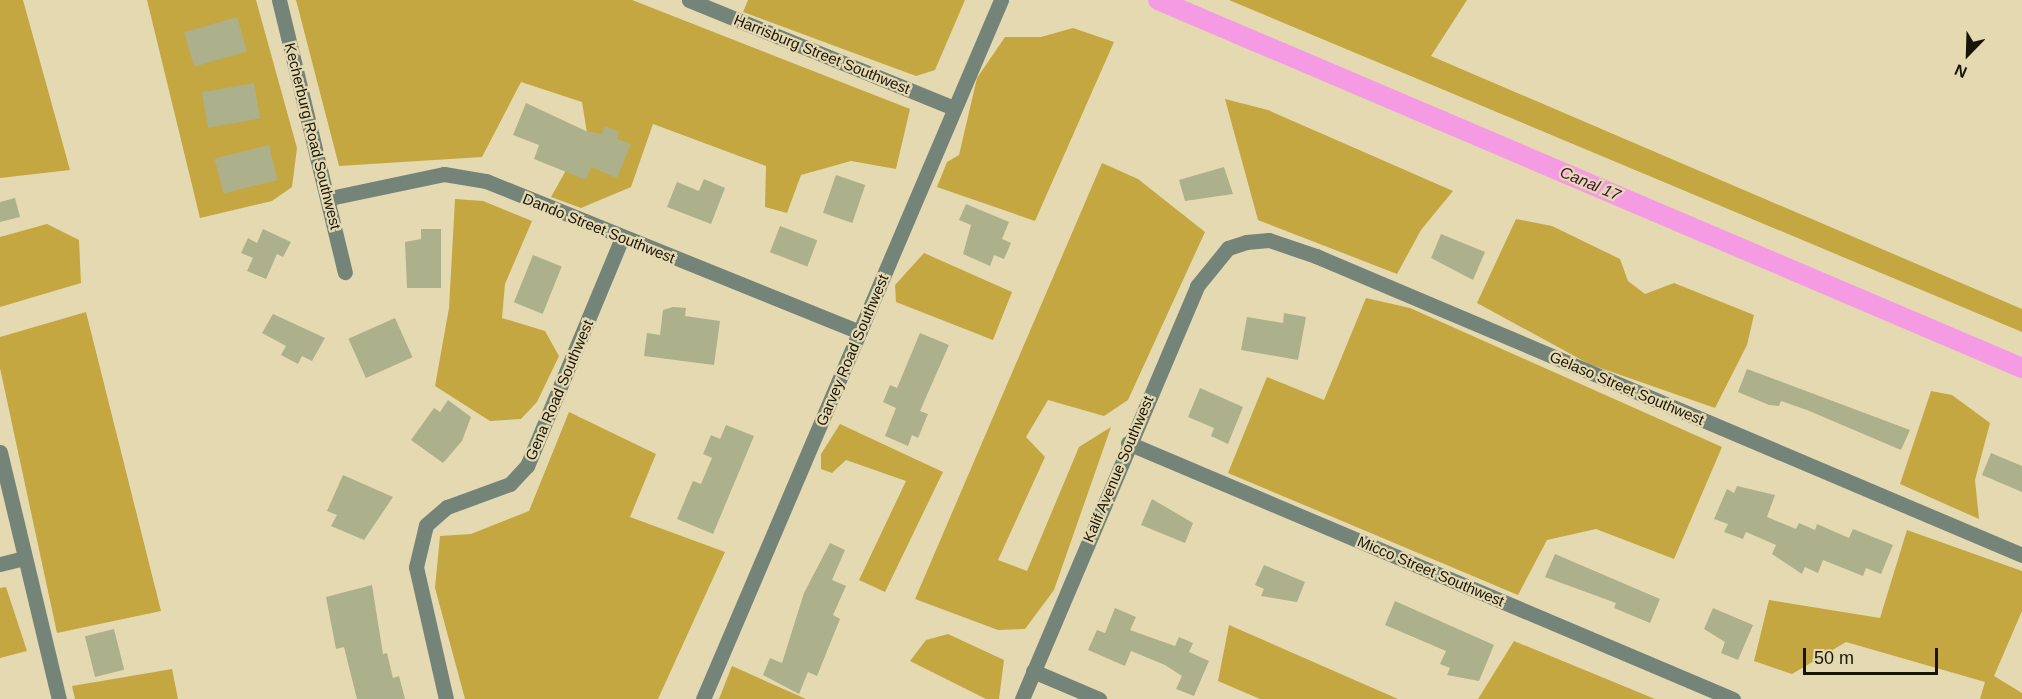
<!DOCTYPE html>
<html>
<head>
<meta charset="utf-8">
<style>
	body { margin:0 }
	#map { position:relative; width:2022px; height:699px; overflow:hidden; background:#e5d9b2; font-family:Helvetica,sans-serif }
	div>[style] { position:absolute }
	[style*='--x'] { left:calc(var(--x)*1px); top:calc(var(--y)*1px); width:calc(var(--w)*1px); rotate:calc(var(--a)*1deg) }
	.green>* { inset:0; background:#c4a740 }
	.canal>* { height:20px; margin:-10px; padding:0 10px; transform-origin:10px; border-radius:10px; background:#f49be4 }
	.building>* { inset:0; background:#acb18b; transform-origin:0 0 }
	.minor>* { height:15px; margin:-7.5px; padding:0 7.5px; transform-origin:7.5px; border-radius:7.5px; background:#758479 }
	span { translate:-50% -50%; white-space:nowrap; text-align:center; line-height:1.15; -webkit-text-stroke:4.5px #e5d9b2; paint-order:stroke }
	.street-label { font-size:15px; color:#181406 }
	.water-label { font-size:16px; color:#450f3e; font-style:italic }
	.north { position:absolute; left:1938px; top:24px; width:60px; height:60px; -webkit-text-stroke:4px #e5d9b2; paint-order:stroke; rotate:203deg; font-size:16px; font-weight:700; line-height:24px; text-align:center; color:#181406 }
	.north::after { content:''; display:block; margin:auto; width:21px; height:27px; background:#181406; clip-path:polygon(50% 0,100% 100%,50% 72%,0 100%) }
	.scale { position:absolute; left:1803px; top:648px; width:135px; height:27px; box-sizing:border-box; border:3px solid #181406; border-top:0; padding-left:8px; font-size:18px; line-height:21px; white-space:nowrap; color:#181406; -webkit-text-stroke:4px #e5d9b2; paint-order:stroke }
</style>
</head>
<body>
<div id="map">
	<div class="green">
		<div style="clip-path:polygon(0 0,23px 0,70px 170px,0 178px)"></div>
		<div style="clip-path:polygon(147px 0,256px 0,297px 148px,292px 187px,272px 201px,200px 218px)"></div>
		<div style="clip-path:polygon(296px 0,632px 0,910px 109px,896px 169px,851px 161px,801px 175px,787px 213px,765px 207px,766px 166px,653px 124px,631px 187px,581px 208px,551px 197px,587px 133px,582px 102px,521px 82px,482px 157px,339px 166px)"></div>
		<div style="clip-path:polygon(748px 0,965px 0,935px 70px,916px 76px,743px 12px)"></div>
		<div style="clip-path:polygon(1229px 0,1467px 0,1431px 56px,2022px 309px,2022px 332px)"></div>
		<div style="clip-path:polygon(1073px 28px,1114px 42px,1035px 221px,937px 187px,947px 162px,959px 155px,977px 78px,1005px 37px,1041px 37px)"></div>
		<div style="clip-path:polygon(1225px 99px,1268px 110px,1453px 191px,1421px 230px,1397px 274px,1258px 220px)"></div>
		<div style="clip-path:polygon(1102px 163px,1138px 179px,1205px 232px,1128px 400px,1104px 416px,1048px 400px,1026px 437px,1045px 457px,998px 560px,1027px 571px,1079px 447px,1111px 427px,1054px 590px,1025px 629px,998px 630px,915px 599px)"></div>
		<div style="clip-path:polygon(455px 199px,483px 201px,532px 221px,505px 284px,502px 318px,545px 331px,559px 356px,537px 402px,521px 419px,490px 421px,435px 386px,449px 308px)"></div>
		<div style="clip-path:polygon(1516px 219px,1552px 226px,1620px 259px,1628px 281px,1645px 294px,1674px 283px,1754px 315px,1747px 345px,1715px 408px,1589px 364px,1477px 303px)"></div>
		<div style="clip-path:polygon(47px 224px,79px 240px,81px 283px,0 307px,0 237px)"></div>
		<div style="clip-path:polygon(924px 253px,1012px 292px,993px 340px,896px 302px,895px 285px)"></div>
		<div style="clip-path:polygon(1366px 298px,1410px 308px,1722px 447px,1674px 559px,1596px 529px,1547px 540px,1518px 595px,1228px 473px,1267px 377px,1324px 400px)"></div>
		<div style="clip-path:polygon(86px 312px,161px 611px,57px 633px,0 368px,0 337px)"></div>
		<div style="clip-path:polygon(1931px 391px,1952px 395px,1990px 423px,1975px 480px,1979px 519px,1900px 484px)"></div>
		<div style="clip-path:polygon(569px 412px,656px 454px,630px 517px,725px 552px,658px 699px,465px 699px,435px 588px,440px 536px,471px 534px,529px 511px)"></div>
		<div style="clip-path:polygon(840px 424px,943px 472px,885px 592px,859px 580px,906px 481px,846px 460px,832px 473px,821px 469px,821px 454px)"></div>
		<div style="clip-path:polygon(1907px 530px,2022px 571px,2022px 611px,1994px 676px,2022px 693px,2022px 699px,1980px 699px,1985px 682px,1846px 642px,1792px 674px,1754px 661px,1769px 600px,1880px 618px)"></div>
		<div style="clip-path:polygon(6px 587px,27px 651px,0 658px,0 588px)"></div>
		<div style="clip-path:polygon(1229px 625px,1398px 699px,1260px 699px,1218px 681px)"></div>
		<div style="clip-path:polygon(948px 634px,1004px 660px,999px 699px,986px 699px,910px 661px,926px 640px)"></div>
		<div style="clip-path:polygon(1514px 641px,1655px 699px,1478px 699px)"></div>
		<div style="clip-path:polygon(732px 666px,806px 699px,719px 699px)"></div>
		<div style="clip-path:polygon(172px 669px,178px 699px,75px 699px,72px 686px)"></div>
	</div>
	<div class="canal">
		<div style="--x:1158;--y:0;--w:939;--a:23.07"></div>
	</div>
	<div class="building">
		<div style="left:237px;top:17px;width:36px;height:55px;rotate:74deg"></div>
		<div style="left:254px;top:83px;width:36px;height:53px;rotate:80deg"></div>
		<div style="clip-path:polygon(526px 103px,586px 131px,602px 134px,605px 126px,619px 132px,617px 139px,631px 144px,617px 178px,591px 167px,586px 180px,534px 159px,539px 145px,513px 135px)"></div>
		<div style="left:269px;top:145px;width:36px;height:56px;rotate:76deg"></div>
		<div style="clip-path:polygon(1224px 167px,1233px 194px,1185px 201px,1179px 180px)"></div>
		<div style="left:836px;top:175px;width:31px;height:40px;rotate:19deg"></div>
		<div style="clip-path:polygon(704px 179px,725px 188px,711px 224px,667px 207px,677px 182px,699px 191px)"></div>
		<div style="clip-path:polygon(15px 198px,20px 217px,0 222px,0 202px)"></div>
		<div style="clip-path:polygon(966px 204px,1009px 222px,1002px 239px,1011px 243px,1004px 259px,994px 255px,990px 266px,963px 254px,971px 225px,959px 220px)"></div>
		<div style="left:780px;top:226px;width:40px;height:28px;rotate:21deg"></div>
		<div style="clip-path:polygon(263px 229px,291px 242px,283px 257px,277px 254px,266px 279px,247px 271px,253px 258px,241px 253px,248px 238px,257px 243px)"></div>
		<div style="clip-path:polygon(421px 229px,441px 229px,441px 288px,407px 288px,405px 242px,421px 239px)"></div>
		<div style="clip-path:polygon(1441px 234px,1485px 252px,1473px 280px,1431px 258px)"></div>
		<div style="left:533px;top:255px;width:31px;height:51px;rotate:22deg"></div>
		<div style="clip-path:polygon(673px 307px,686px 308px,685px 316px,720px 321px,714px 365px,644px 356px,647px 333px,660px 335px,663px 310px)"></div>
		<div style="clip-path:polygon(1284px 313px,1306px 317px,1298px 360px,1241px 350px,1247px 317px,1283px 323px)"></div>
		<div style="clip-path:polygon(273px 314px,325px 338px,312px 361px,302px 356px,298px 364px,281px 355px,286px 346px,262px 333px)"></div>
		<div style="left:395px;top:318px;width:43px;height:51px;rotate:66deg"></div>
		<div style="clip-path:polygon(920px 333px,949px 345px,920px 411px,928px 414px,918px 438px,912px 435px,908px 446px,885px 436px,896px 408px,883px 402px,890px 385px,897px 388px)"></div>
		<div style="clip-path:polygon(1747px 369px,1910px 430px,1901px 450px,1807px 410px,1781px 401px,1779px 406px,1769px 405px,1738px 392px)"></div>
		<div style="clip-path:polygon(1200px 388px,1243px 407px,1228px 444px,1211px 436px,1214px 428px,1188px 417px)"></div>
		<div style="clip-path:polygon(448px 400px,471px 417px,462px 441px,443px 463px,411px 440px,434px 408px,440px 412px)"></div>
		<div style="clip-path:polygon(726px 425px,754px 436px,713px 534px,677px 519px,693px 481px,701px 484px,712px 458px,703px 454px,711px 435px,720px 439px)"></div>
		<div style="clip-path:polygon(1991px 453px,2022px 466px,2022px 492px,1982px 475px)"></div>
		<div style="clip-path:polygon(343px 475px,393px 497px,364px 540px,331px 526px,337px 515px,327px 511px)"></div>
		<div style="clip-path:polygon(1737px 486px,1775px 495px,1767px 517px,1796px 529px,1799px 523px,1815px 530px,1817px 524px,1849px 538px,1853px 529px,1893px 545px,1881px 574px,1866px 568px,1863px 576px,1823px 560px,1818px 573px,1805px 567px,1802px 574px,1772px 554px,1776px 545px,1746px 532px,1743px 539px,1724px 532px,1728px 524px,1714px 519px,1727px 489px,1734px 493px)"></div>
		<div style="clip-path:polygon(1152px 499px,1193px 523px,1185px 543px,1141px 525px)"></div>
		<div style="clip-path:polygon(830px 543px,845px 550px,832px 580px,846px 586px,833px 615px,840px 619px,817px 676px,808px 672px,799px 694px,763px 675px,770px 658px,782px 663px,804px 593px)"></div>
		<div style="clip-path:polygon(1555px 554px,1660px 599px,1650px 623px,1614px 608px,1616px 603px,1545px 577px)"></div>
		<div style="clip-path:polygon(1264px 565px,1305px 582px,1297px 602px,1261px 596px,1264px 589px,1255px 585px)"></div>
		<div style="clip-path:polygon(372px 585px,383px 654px,387px 653px,393px 678px,399px 676px,405px 699px,357px 699px,344px 647px,336px 649px,326px 597px)"></div>
		<div style="clip-path:polygon(1395px 601px,1494px 645px,1479px 681px,1447px 675px,1450px 668px,1440px 664px,1446px 651px,1385px 625px)"></div>
		<div style="clip-path:polygon(1115px 608px,1136px 617px,1130px 630px,1175px 646px,1179px 637px,1193px 643px,1189px 652px,1209px 661px,1194px 696px,1176px 689px,1182px 676px,1165px 665px,1131px 651px,1125px 666px,1088px 650px,1097px 630px,1105px 633px)"></div>
		<div style="clip-path:polygon(1713px 608px,1753px 625px,1738px 660px,1721px 653px,1725px 642px,1704px 629px)"></div>
		<div style="left:114px;top:629px;width:42px;height:30px;rotate:76deg"></div>
	</div>
	<div class="minor">
		<div style="--x:279;--y:0;--w:280;--a:76.4"></div>
		<div style="--x:689;--y:0;--w:286;--a:22.2"></div>
		<div style="--x:330;--y:198;--w:116;--a:-11.9"></div>
		<div style="--x:444;--y:174;--w:43;--a:9.5"></div>
		<div style="--x:486;--y:181;--w:403;--a:22"></div>
		<div style="--x:1128;--y:443;--w:657;--a:22.94"></div>
		<div style="--x:0;--y:452;--w:254;--a:76.6"></div>
		<div style="--x:0;--y:564;--w:25;--a:-14"></div>
		<div style="--x:1033;--y:671;--w:72;--a:23"></div>
		<div style="--x:446;--y:699;--w:135;--a:-102.8"></div>
		<div style="--x:416;--y:567;--w:43;--a:-76.6"></div>
		<div style="--x:426;--y:525;--w:28;--a:-41"></div>
		<div style="--x:447;--y:507;--w:67;--a:-20.1"></div>
		<div style="--x:510;--y:484;--w:25;--a:-47"></div>
		<div style="--x:527;--y:466;--w:247;--a:-67.4"></div>
		<div style="--x:703;--y:699;--w:760;--a:-66.91"></div>
		<div style="--x:1022;--y:699;--w:449;--a:-67"></div>
		<div style="--x:1197;--y:286;--w:49;--a:-50.8"></div>
		<div style="--x:1228;--y:248;--w:19;--a:-18"></div>
		<div style="--x:1246;--y:242;--w:23;--a:-5"></div>
		<div style="--x:1269;--y:240;--w:50;--a:18.8"></div>
		<div style="--x:1316;--y:256;--w:767;--a:22.95"></div>
	</div>
	<div class="street-label">
		<span style="left:822px;top:54px;rotate:22deg">Harrisburg Street Southwest</span>
		<span style="left:313px;top:136px;rotate:76deg">Kecherburg Road Southwest</span>
		<span style="left:599px;top:228px;rotate:22deg">Dando Street Southwest</span>
		<span style="left:852px;top:350px;rotate:-67deg">Garvey Road Southwest</span>
		<span style="left:1627px;top:388px;rotate:23deg">Gelaso Street Southwest</span>
		<span style="left:559px;top:390px;rotate:-67deg">Gena Road Southwest</span>
		<span style="left:1118px;top:469px;rotate:-67deg">Kalif Avenue Southwest</span>
		<span style="left:1431px;top:571px;rotate:23deg">Micco Street Southwest</span>
	</div>
	<div class="water-label">
		<span style="left:1590px;top:184px;rotate:23deg">Canal 17</span>
	</div>
	<div class="north">N</div>
	<div class="scale">50 m</div>
</div>
</body>
</html>
